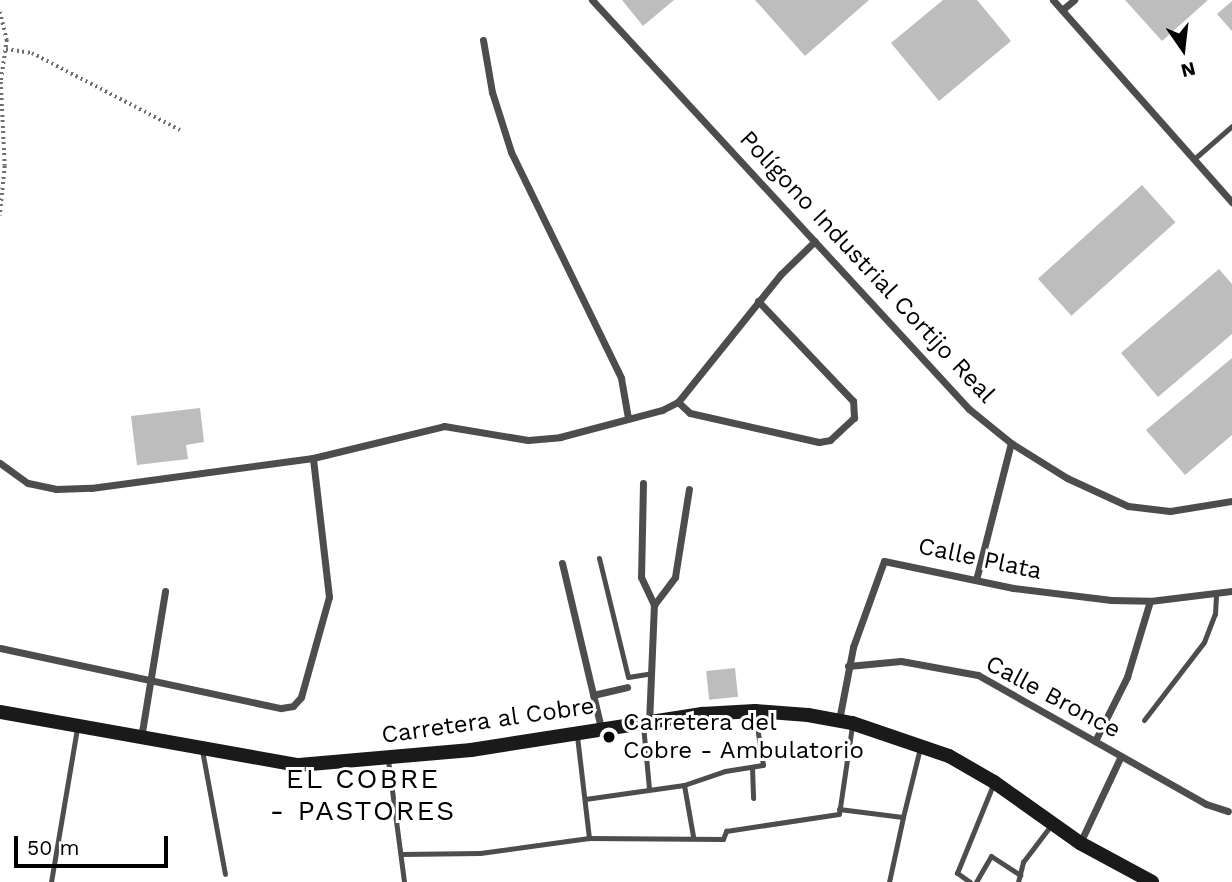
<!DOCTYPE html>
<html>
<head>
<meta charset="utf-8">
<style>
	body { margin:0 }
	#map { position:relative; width:1232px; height:882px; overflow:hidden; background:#fff; font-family:"Work Sans",sans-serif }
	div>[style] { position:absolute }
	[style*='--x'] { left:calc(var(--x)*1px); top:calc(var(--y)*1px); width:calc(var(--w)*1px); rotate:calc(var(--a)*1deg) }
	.building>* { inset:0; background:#bdbdbd; transform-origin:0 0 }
	.path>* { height:3.5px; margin-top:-1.75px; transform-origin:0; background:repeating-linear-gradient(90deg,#6f6f6f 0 2px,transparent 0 5.5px) }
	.lane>* { height:5px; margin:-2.5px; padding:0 2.5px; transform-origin:2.5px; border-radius:2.5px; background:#4d4d4d }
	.street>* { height:7px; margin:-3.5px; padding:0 3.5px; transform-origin:3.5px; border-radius:3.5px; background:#4d4d4d }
	.secondary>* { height:14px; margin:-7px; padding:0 7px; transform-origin:7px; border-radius:7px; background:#1a1a1a }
	.dots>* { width:19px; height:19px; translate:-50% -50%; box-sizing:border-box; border:4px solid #fff; border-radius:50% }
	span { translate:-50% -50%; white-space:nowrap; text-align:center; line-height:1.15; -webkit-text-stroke:6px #fff; paint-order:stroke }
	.street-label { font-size:24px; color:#000 }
	.poi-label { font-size:24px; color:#000 }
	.left { translate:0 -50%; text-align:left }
	.quarter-label { font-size:28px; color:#000; letter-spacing:2px }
	.north { position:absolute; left:1148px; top:14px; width:70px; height:70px; -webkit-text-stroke:5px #fff; paint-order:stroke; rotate:166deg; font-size:19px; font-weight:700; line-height:28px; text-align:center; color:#000 }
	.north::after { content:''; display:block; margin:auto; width:24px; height:32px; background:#000; clip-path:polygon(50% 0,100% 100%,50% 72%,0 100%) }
	.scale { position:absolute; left:14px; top:836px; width:154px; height:32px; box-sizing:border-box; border:4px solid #000; border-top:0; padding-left:9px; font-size:21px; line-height:24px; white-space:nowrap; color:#000; -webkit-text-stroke:5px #fff; paint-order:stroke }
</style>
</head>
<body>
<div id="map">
	<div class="building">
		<div style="clip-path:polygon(622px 0,674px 0,643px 26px)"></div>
		<div style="clip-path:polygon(755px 0,869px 0,805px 56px)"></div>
		<div style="clip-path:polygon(943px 0,977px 0,1011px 41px,939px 101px,891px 43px)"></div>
		<div style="clip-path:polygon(1125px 0,1208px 0,1162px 41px)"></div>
		<div style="clip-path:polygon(1232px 1px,1232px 31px,1217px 14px)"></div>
		<div style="left:1142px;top:185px;width:50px;height:140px;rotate:48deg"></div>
		<div style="clip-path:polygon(1219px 269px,1232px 284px,1232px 334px,1158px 397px,1121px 353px)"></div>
		<div style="clip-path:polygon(1232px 358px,1232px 435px,1185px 475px,1146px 430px)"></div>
		<div style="clip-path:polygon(200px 408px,204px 442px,186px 445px,188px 459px,137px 465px,131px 416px)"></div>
		<div style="left:735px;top:668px;width:29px;height:29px;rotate:84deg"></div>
	</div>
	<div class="path">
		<div style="--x:0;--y:12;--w:29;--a:76"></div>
		<div style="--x:7;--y:40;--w:42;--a:98.1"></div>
		<div style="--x:1;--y:82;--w:84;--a:87.3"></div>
		<div style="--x:5;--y:166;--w:50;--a:95.7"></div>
		<div style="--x:6;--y:49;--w:26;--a:9"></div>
		<div style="--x:32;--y:53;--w:167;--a:27.5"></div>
	</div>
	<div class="lane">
		<div style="--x:1194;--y:159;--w:50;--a:-41"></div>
		<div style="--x:599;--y:558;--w:122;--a:76.3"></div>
		<div style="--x:628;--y:677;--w:24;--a:-9"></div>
		<div style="--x:1144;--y:720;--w:98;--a:-52.4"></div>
		<div style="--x:1204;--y:642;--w:30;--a:-69"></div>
		<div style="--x:1215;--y:614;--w:21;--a:-87"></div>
		<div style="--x:643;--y:725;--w:64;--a:84.6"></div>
		<div style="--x:577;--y:736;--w:103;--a:83.3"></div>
		<div style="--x:202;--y:750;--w:126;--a:79.5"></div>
		<div style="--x:388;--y:760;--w:123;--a:82.5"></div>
		<div style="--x:752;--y:767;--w:31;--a:88"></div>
		<div style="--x:684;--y:785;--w:52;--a:80"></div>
		<div style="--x:585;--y:799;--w:100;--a:-8"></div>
		<div style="--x:684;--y:785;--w:43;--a:-18.9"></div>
		<div style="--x:725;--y:771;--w:38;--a:-9"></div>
		<div style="--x:763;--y:765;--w:52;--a:-98.9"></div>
		<div style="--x:839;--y:809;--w:64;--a:7.1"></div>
		<div style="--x:903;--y:817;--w:71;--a:-76.2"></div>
		<div style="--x:401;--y:854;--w:79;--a:-0.7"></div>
		<div style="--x:480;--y:853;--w:110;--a:-7.8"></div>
		<div style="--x:589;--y:838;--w:134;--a:0.4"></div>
		<div style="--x:723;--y:839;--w:9;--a:-69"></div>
		<div style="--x:726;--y:831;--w:114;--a:-8.6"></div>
		<div style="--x:839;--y:814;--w:89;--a:-81.6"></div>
		<div style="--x:51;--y:882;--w:156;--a:-80.4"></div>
		<div style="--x:889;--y:882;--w:66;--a:-77.8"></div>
		<div style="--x:970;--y:882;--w:16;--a:-145"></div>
		<div style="--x:957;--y:873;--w:95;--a:-67.8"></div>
		<div style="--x:976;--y:882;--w:30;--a:-60"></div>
		<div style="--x:991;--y:856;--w:35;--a:33"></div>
		<div style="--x:1018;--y:882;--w:21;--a:-76"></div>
		<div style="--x:1023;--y:862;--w:48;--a:-52.7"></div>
	</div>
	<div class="street">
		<div style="--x:592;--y:0;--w:556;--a:47.33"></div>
		<div style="--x:969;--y:409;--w:54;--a:39"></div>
		<div style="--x:1011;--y:443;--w:66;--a:32"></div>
		<div style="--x:1067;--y:478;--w:67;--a:24.7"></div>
		<div style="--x:1128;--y:506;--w:42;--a:6.8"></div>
		<div style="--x:1170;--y:511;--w:63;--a:-9.2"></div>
		<div style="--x:1053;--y:0;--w:270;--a:48.5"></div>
		<div style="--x:1062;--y:10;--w:16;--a:-40"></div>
		<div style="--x:483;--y:40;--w:53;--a:80.2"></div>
		<div style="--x:492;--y:92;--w:63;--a:72.4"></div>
		<div style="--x:511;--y:152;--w:251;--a:64"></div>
		<div style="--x:621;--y:378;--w:41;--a:80.1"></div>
		<div style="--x:678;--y:402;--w:16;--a:43"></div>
		<div style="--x:690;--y:413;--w:132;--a:12.7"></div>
		<div style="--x:819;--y:442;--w:11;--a:-10"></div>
		<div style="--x:830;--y:440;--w:33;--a:-43"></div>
		<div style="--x:854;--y:418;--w:17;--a:-93"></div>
		<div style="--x:853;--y:401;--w:138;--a:-133.5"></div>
		<div style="--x:0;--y:463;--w:34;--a:36"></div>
		<div style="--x:28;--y:483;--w:29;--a:12"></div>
		<div style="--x:56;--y:489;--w:35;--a:-2"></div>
		<div style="--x:91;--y:488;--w:224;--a:-7.7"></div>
		<div style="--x:313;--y:458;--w:135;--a:-13.7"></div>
		<div style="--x:444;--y:426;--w:85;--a:9.5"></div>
		<div style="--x:528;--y:440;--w:32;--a:-5"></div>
		<div style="--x:560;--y:437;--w:106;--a:-14.8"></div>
		<div style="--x:662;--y:410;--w:18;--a:-27"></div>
		<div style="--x:678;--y:402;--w:164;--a:-51.2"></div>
		<div style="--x:781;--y:274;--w:47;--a:-44.1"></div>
		<div style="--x:643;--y:483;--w:94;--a:91.2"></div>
		<div style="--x:641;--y:577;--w:31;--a:65"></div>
		<div style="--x:654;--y:605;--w:35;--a:-53"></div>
		<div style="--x:675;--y:577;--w:89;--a:-81"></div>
		<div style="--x:562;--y:563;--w:170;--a:76.7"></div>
		<div style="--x:976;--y:580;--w:141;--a:-75.7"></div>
		<div style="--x:0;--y:648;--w:287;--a:12.1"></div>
		<div style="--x:281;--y:708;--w:12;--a:-9"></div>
		<div style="--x:293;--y:706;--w:12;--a:-48"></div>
		<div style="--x:301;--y:697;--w:104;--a:-74.4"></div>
		<div style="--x:329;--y:597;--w:140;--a:-96.6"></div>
		<div style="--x:848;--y:666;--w:53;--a:-5.4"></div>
		<div style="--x:901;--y:661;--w:78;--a:10.3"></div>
		<div style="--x:978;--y:675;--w:262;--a:29.5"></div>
		<div style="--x:1206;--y:804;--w:23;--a:18"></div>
		<div style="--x:593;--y:695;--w:35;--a:-13"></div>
		<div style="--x:839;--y:720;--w:74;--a:-79.1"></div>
		<div style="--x:853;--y:647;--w:91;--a:-70.2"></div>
		<div style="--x:884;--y:561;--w:132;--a:11.8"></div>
		<div style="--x:1013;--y:588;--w:99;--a:7"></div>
		<div style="--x:1111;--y:600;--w:39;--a:1"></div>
		<div style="--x:1150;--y:601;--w:83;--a:-7"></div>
		<div style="--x:649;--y:723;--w:118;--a:-87.6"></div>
		<div style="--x:141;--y:738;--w:149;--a:-80.7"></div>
		<div style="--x:1095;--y:741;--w:72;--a:-63.4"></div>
		<div style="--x:1127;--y:677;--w:79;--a:-73.2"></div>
		<div style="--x:1080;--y:843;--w:96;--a:-64.8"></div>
	</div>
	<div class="secondary">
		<div style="--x:0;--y:712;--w:304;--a:10.1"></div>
		<div style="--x:299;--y:765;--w:173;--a:-5"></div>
		<div style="--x:471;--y:750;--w:234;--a:-8.9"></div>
		<div style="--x:702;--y:714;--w:53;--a:-3.2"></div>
		<div style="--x:755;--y:711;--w:53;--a:4.3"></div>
		<div style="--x:808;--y:715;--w:45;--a:10.3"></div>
		<div style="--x:852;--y:723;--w:102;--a:18.8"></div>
		<div style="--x:949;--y:756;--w:52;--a:30"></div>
		<div style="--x:994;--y:782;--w:105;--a:35.3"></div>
		<div style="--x:1080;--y:843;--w:82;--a:28.4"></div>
	</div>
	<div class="dots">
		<div style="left:609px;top:737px;background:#000"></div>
	</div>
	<div class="street-label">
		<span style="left:867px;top:267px;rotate:47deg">Polígono Industrial Cortijo Real</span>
		<span style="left:980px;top:559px;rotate:12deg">Calle Plata</span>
		<span style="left:1053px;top:697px;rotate:28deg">Calle Bronce</span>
		<span style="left:488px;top:721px;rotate:-8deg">Carretera al Cobre</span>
	</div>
	<div class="poi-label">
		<span class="left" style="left:623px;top:737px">Carretera del<br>Cobre - Ambulatorio</span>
	</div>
	<div class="quarter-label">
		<span style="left:363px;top:795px">EL COBRE<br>- PASTORES</span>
	</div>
	<div class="north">N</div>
	<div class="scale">50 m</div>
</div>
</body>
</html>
